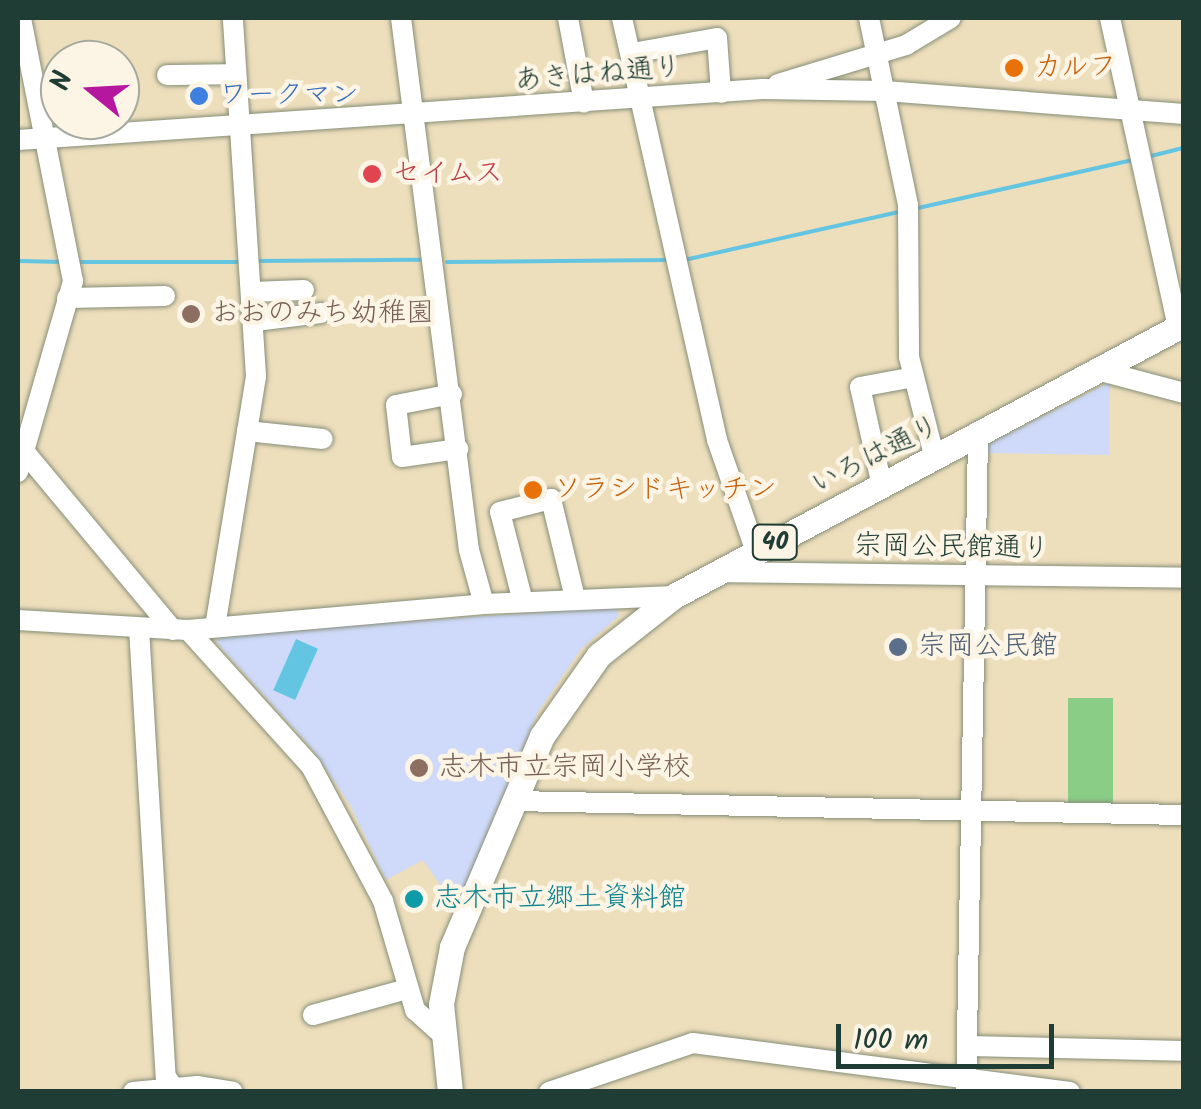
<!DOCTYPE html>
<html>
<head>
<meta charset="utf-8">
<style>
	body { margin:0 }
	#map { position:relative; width:1201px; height:1109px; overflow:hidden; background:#eddebc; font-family:Kalam,"Klee One",sans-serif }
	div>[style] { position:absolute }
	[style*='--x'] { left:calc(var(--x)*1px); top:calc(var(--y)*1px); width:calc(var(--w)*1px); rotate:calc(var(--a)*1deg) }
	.built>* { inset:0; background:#cfdafa }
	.green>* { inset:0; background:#8acd86; transform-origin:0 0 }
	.water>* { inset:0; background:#64c5e2; transform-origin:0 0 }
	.stream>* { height:4px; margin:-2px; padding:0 2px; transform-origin:2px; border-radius:2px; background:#64c5e2 }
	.roads { filter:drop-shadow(0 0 2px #868e78) drop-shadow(0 0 2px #868e78) }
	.minor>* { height:20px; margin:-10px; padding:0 10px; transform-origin:10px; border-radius:10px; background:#fff }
	.major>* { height:25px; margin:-12.5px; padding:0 12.5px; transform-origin:12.5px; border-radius:12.5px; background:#fff }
	.dots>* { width:28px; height:28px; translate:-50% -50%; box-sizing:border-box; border:5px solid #fcf5e5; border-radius:50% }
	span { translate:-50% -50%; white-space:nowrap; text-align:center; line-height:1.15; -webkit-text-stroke:9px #fcf5e5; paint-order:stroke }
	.shield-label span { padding:2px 8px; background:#fcf5e5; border:2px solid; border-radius:8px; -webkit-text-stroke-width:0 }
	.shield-label { font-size:25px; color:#1f3d34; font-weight:700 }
	.food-label { font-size:28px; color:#c56008 }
	.left { translate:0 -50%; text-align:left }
	.street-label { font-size:28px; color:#1f3d34 }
	.shop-label { font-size:28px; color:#366cbe }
	.health-label { font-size:28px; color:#be3a42 }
	.education-label { font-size:28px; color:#785e54 }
	.service-label { font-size:28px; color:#4e5e75 }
	.culture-label { font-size:28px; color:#0d838f }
	.frame { position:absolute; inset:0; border:20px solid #1f3d34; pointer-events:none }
	.north { position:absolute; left:40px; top:40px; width:100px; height:100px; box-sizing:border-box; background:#fcf5e5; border:2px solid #a4ab9e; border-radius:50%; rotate:288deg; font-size:28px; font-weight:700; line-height:40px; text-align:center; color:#1f3d34 }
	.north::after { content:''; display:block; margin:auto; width:35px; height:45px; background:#b5179e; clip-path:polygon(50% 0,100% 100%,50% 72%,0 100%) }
	.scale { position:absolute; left:836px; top:1024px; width:218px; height:45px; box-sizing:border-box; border:5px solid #1f3d34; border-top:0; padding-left:12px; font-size:30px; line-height:35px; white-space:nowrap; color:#1f3d34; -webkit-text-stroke:8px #fcf5e5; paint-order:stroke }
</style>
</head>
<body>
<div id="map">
	<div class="built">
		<div style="clip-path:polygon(1110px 382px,1109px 455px,986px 453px,986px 445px)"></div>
		<div style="clip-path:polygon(617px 607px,619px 616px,581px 649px,538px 712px,456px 907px,423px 860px,386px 880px,349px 803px,312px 749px,216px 642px,220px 634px)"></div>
	</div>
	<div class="green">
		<div style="left:1068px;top:698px;width:45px;height:106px"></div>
	</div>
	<div class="water">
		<div style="left:296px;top:639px;width:24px;height:56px;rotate:24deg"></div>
	</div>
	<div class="stream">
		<div style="--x:1147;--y:157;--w:38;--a:-14"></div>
		<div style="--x:918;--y:208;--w:220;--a:-12.6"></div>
		<div style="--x:684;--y:260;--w:220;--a:-12.6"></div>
		<div style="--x:18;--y:261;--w:45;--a:1.3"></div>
		<div style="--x:257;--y:261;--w:163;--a:-0.4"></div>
		<div style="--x:77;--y:262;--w:166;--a:0"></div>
		<div style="--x:447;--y:262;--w:218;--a:-0.5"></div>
	</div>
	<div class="roads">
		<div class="minor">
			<div style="--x:401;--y:18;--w:536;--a:82.72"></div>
			<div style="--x:469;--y:550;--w:56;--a:74.5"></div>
			<div style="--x:568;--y:18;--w:86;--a:79.3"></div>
			<div style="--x:622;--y:18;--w:433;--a:77.3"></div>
			<div style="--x:717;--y:440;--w:119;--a:70.8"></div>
			<div style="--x:869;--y:18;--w:191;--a:78.2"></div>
			<div style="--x:908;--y:205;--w:152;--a:89.6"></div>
			<div style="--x:909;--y:357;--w:105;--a:75.7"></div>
			<div style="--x:1110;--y:18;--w:317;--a:77.6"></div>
			<div style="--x:632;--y:53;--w:86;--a:-10"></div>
			<div style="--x:717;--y:38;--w:55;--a:85.8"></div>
			<div style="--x:167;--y:75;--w:68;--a:-0.8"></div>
			<div style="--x:778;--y:84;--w:134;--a:-16.9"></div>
			<div style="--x:906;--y:45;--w:52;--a:-31"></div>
			<div style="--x:18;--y:140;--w:746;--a:-3.92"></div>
			<div style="--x:762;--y:89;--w:123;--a:0.9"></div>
			<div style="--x:885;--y:91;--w:300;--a:4.4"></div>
			<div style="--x:252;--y:292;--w:52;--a:-2.2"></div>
			<div style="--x:67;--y:298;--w:98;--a:-1.2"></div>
			<div style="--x:255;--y:321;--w:66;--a:-6.9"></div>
			<div style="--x:1101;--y:371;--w:86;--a:14.8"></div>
			<div style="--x:452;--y:394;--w:57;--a:168.9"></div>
			<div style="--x:396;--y:405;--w:52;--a:83.4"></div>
			<div style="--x:402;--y:457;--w:57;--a:-8.1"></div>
			<div style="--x:247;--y:431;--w:76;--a:6"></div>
			<div style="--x:18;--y:444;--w:242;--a:50.2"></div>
			<div style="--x:18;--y:472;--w:199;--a:-73.9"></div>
			<div style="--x:73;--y:281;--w:268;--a:-101.2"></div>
			<div style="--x:882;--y:486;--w:101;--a:-102.5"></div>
			<div style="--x:860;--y:387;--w:55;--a:-10.5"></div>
			<div style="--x:721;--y:572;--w:463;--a:0.7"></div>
			<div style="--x:523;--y:602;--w:93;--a:-104.3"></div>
			<div style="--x:500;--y:512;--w:53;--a:-14.3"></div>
			<div style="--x:551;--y:499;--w:102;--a:76.4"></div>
			<div style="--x:18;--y:620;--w:170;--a:3.4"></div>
			<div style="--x:188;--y:630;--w:297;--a:-5"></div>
			<div style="--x:484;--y:604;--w:190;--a:-2.4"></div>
			<div style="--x:215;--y:627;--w:254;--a:-80.7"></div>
			<div style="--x:256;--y:376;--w:359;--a:-93.7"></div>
			<div style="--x:139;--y:628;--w:450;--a:86.6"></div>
			<div style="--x:166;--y:1077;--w:12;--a:55"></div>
			<div style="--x:188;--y:630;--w:183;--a:47.9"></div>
			<div style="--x:311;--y:766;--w:153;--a:61.9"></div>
			<div style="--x:383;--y:901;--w:114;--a:73.6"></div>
			<div style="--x:415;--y:1010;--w:36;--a:42"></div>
			<div style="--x:514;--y:801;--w:670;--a:1.2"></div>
			<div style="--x:313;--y:1015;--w:98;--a:-15.5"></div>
			<div style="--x:968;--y:1046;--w:216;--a:1.3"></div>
			<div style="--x:133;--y:1092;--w:64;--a:-5.4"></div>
			<div style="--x:197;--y:1086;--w:36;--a:9"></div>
			<div style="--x:549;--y:1092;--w:152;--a:-18.8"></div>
			<div style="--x:693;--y:1043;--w:380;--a:7.4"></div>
			<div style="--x:966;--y:1092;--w:656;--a:-88.95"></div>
		</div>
		<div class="major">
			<div style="--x:450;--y:1092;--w:88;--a:-95.8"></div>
			<div style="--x:441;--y:1004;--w:58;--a:-79.1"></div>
			<div style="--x:452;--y:947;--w:229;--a:-66.9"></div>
			<div style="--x:542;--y:736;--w:99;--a:-54.9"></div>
			<div style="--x:599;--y:655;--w:95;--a:-38.2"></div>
			<div style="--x:674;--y:596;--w:578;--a:-28.07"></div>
		</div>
	</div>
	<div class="dots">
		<div style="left:1014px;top:68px;background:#e8710a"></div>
		<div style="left:199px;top:96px;background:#3f7fe0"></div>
		<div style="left:372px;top:174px;background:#e0444e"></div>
		<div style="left:191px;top:314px;background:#8d6e63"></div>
		<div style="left:533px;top:490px;background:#e8710a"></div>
		<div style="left:898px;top:647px;background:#5c6f8a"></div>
		<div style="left:419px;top:768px;background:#8d6e63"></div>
		<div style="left:414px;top:899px;background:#0f9aa8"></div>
	</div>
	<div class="shield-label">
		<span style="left:775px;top:542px">40</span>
	</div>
	<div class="food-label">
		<span class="left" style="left:1034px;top:68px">カルフ</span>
		<span class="left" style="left:553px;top:490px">ソラシドキッチン</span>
	</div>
	<div class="street-label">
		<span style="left:598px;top:75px;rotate:-5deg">あきはね通り</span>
		<span style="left:876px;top:456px;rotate:-27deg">いろは通り</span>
		<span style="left:952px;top:548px;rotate:1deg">宗岡公民館通り</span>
	</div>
	<div class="shop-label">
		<span class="left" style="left:219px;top:96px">ワークマン</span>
	</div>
	<div class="health-label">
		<span class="left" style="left:392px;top:174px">セイムス</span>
	</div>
	<div class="education-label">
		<span class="left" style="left:211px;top:314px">おおのみち幼稚園</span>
		<span class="left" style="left:439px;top:768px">志木市立宗岡小学校</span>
	</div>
	<div class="service-label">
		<span class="left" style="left:918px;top:647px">宗岡公民館</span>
	</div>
	<div class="culture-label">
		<span class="left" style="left:434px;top:899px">志木市立郷土資料館</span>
	</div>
	<div class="frame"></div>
	<div class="north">N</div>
	<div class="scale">100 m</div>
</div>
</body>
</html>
